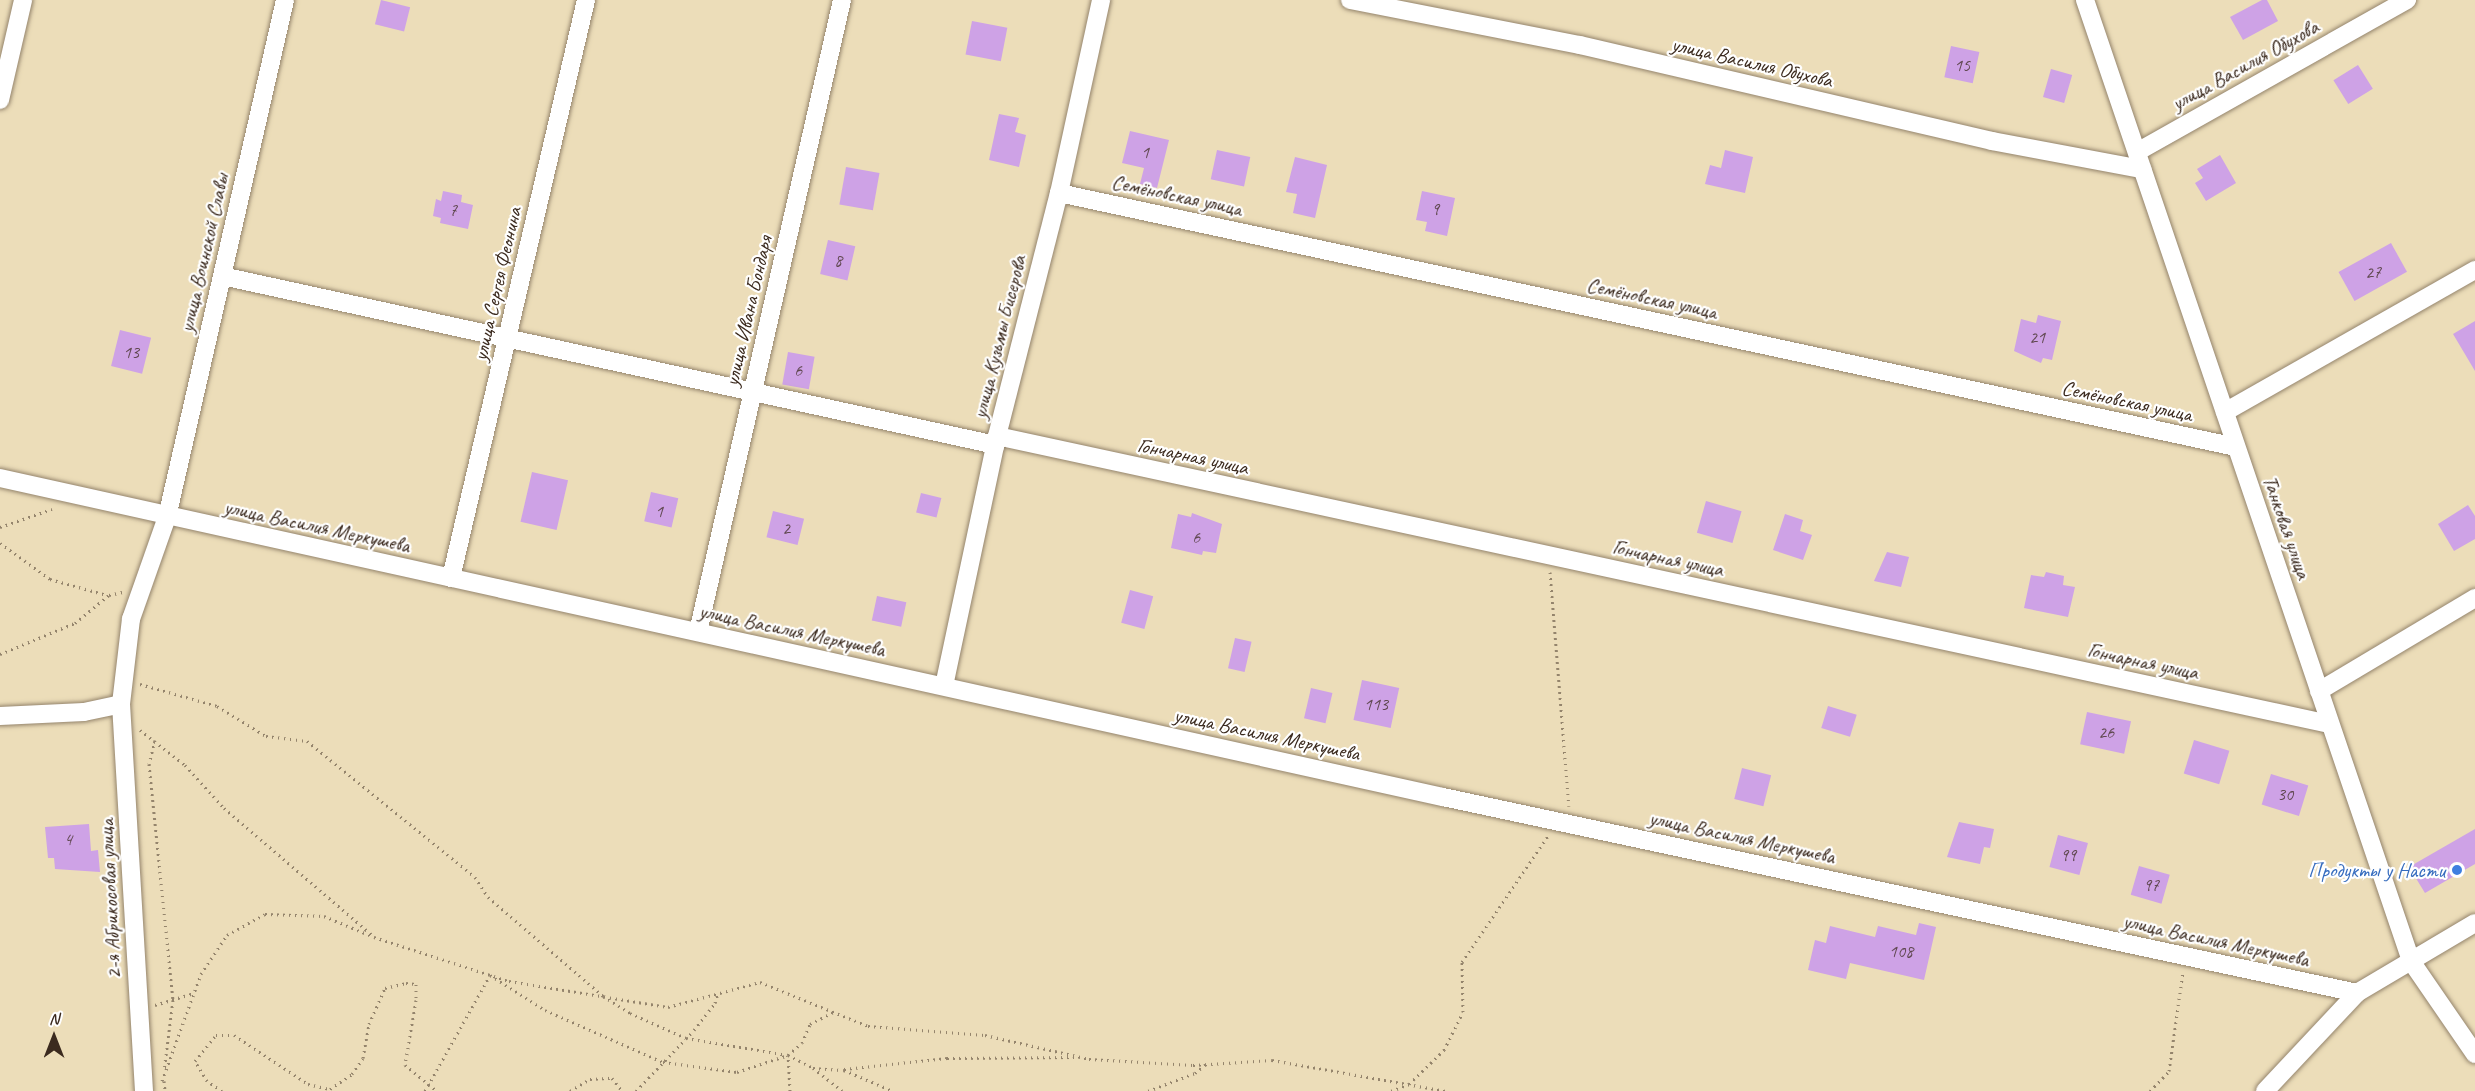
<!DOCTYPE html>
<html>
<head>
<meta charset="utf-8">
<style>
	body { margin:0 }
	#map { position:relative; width:2475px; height:1091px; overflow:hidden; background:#ecddb9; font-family:Caveat,sans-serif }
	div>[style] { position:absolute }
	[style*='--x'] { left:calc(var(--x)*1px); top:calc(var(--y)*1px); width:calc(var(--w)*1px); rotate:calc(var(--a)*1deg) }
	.building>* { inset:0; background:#cea2e6; transform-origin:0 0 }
	.path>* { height:3px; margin-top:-1.5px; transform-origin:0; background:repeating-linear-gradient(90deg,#94846c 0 1.5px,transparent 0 6px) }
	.roads { filter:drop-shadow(0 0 2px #94846c) drop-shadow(0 0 2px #94846c) }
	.minor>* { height:18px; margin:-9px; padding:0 9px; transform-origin:9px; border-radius:9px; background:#fff }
	.dots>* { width:16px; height:16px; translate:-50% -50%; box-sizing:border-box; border:3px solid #fff; border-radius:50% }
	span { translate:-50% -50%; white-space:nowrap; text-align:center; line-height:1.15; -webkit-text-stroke:4.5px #fff; paint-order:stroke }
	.number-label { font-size:18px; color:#604850 }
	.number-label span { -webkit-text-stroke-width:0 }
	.street-label { font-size:21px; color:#3b2a1e }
	.shop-label { font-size:21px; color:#366cbe }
	.right { translate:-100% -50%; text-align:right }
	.north { position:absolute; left:24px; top:1007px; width:60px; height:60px; -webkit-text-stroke:4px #fff; paint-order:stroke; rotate:0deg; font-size:16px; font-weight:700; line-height:24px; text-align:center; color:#3b2a1e }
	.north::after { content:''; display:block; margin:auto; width:21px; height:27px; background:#3b2a1e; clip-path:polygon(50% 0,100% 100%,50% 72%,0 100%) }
</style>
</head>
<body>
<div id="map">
	<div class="building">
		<div style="left:381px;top:0;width:30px;height:25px;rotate:14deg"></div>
		<div style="clip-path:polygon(2262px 0,2267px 0,2278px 21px,2243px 40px,2230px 17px)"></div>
		<div style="left:972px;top:21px;width:36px;height:34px;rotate:11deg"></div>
		<div style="left:1951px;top:46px;width:29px;height:32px;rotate:12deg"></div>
		<div style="left:2358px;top:65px;width:28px;height:29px;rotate:58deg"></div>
		<div style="left:2051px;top:69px;width:22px;height:29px;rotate:16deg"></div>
		<div style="clip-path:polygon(999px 114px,1019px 118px,1015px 132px,1026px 135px,1019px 167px,989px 160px)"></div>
		<div style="clip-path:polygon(1130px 131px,1169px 140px,1157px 188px,1140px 184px,1144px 168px,1122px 163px)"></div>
		<div style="left:1217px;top:150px;width:34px;height:30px;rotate:12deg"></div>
		<div style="clip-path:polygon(1725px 150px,1753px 157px,1745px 193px,1705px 184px,1710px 165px,1721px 168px)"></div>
		<div style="clip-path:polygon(2220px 155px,2236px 183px,2206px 201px,2195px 183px,2203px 178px,2197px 169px)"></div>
		<div style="clip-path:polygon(1295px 157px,1327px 165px,1315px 218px,1293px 213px,1297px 194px,1286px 192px)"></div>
		<div style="left:846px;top:167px;width:34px;height:38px;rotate:10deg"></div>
		<div style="clip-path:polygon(443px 191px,462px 195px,461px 202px,473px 205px,468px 229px,440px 223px,441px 218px,433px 216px,436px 199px,441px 201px)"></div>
		<div style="clip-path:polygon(1422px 191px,1455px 198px,1447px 236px,1425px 231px,1427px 222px,1416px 220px)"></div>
		<div style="left:828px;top:240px;width:28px;height:35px;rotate:13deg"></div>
		<div style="left:2391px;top:243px;width:33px;height:60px;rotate:61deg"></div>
		<div style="clip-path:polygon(2038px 315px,2061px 321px,2052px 360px,2043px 358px,2041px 363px,2014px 351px,2021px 319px,2036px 323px)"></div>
		<div style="clip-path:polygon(2475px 321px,2475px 371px,2453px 334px)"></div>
		<div style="left:120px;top:330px;width:32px;height:37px;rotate:14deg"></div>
		<div style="left:788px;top:352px;width:27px;height:33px;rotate:10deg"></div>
		<div style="left:532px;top:472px;width:37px;height:51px;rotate:13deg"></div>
		<div style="left:651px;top:492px;width:28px;height:30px;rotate:13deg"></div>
		<div style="left:921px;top:493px;width:21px;height:20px;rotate:14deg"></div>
		<div style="left:1706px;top:501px;width:37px;height:33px;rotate:16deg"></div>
		<div style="clip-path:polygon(2468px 505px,2475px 516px,2475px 539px,2454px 551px,2438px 524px)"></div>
		<div style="left:773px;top:511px;width:32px;height:27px;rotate:14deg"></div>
		<div style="clip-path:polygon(1192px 513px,1222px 524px,1216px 553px,1203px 551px,1202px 555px,1171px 548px,1178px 514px,1191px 517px)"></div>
		<div style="clip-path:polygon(1785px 514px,1803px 520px,1800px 531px,1812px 535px,1803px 560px,1773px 550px)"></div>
		<div style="clip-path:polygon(1887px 552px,1909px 557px,1901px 587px,1874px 581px)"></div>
		<div style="clip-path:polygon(2046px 572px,2064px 576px,2063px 585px,2075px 587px,2068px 617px,2024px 608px,2031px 575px,2044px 577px)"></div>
		<div style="left:1130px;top:590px;width:24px;height:34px;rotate:15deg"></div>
		<div style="left:877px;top:596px;width:30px;height:25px;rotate:12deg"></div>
		<div style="left:1235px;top:638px;width:17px;height:31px;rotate:13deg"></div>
		<div style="left:1362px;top:680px;width:38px;height:41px;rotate:12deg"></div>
		<div style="left:1311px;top:688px;width:22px;height:31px;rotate:13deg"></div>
		<div style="left:1828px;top:706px;width:30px;height:23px;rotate:17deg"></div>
		<div style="left:2087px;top:712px;width:45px;height:33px;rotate:12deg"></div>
		<div style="left:2194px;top:740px;width:37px;height:35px;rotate:17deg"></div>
		<div style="left:1742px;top:768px;width:30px;height:32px;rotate:14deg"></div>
		<div style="left:2271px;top:774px;width:39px;height:32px;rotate:17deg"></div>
		<div style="clip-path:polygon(1959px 822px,1994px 829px,1990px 848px,1984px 847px,1980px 864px,1947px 857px)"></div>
		<div style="clip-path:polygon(89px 824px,91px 851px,98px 850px,100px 872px,55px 869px,54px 858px,48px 858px,45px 827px)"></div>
		<div style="clip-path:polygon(2475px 829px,2475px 864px,2425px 893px,2409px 867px)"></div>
		<div style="left:2058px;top:835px;width:31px;height:33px;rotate:15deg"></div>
		<div style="left:2139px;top:866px;width:32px;height:30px;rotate:16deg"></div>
		<div style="clip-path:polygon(1919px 923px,1936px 927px,1924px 980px,1850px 963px,1846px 979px,1808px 970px,1815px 940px,1826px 943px,1830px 926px,1875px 937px,1878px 926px,1916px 935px)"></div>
	</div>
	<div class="path">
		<div style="--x:0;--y:527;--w:55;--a:-19.1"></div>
		<div style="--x:0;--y:543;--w:62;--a:35.8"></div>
		<div style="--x:50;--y:579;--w:59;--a:15.7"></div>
		<div style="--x:1550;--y:572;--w:235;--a:85.4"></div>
		<div style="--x:0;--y:654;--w:81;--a:-22.5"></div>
		<div style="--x:75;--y:623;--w:44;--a:-39.5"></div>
		<div style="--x:109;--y:595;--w:14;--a:-12"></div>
		<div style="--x:140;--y:684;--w:80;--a:15.9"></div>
		<div style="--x:217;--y:706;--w:57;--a:31.5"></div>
		<div style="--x:266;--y:736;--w:41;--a:7"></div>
		<div style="--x:307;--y:741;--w:216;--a:39"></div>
		<div style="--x:475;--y:877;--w:24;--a:57"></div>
		<div style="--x:488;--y:897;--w:152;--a:40.7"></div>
		<div style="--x:603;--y:996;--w:32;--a:32"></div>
		<div style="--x:630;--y:1013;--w:61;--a:24.1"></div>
		<div style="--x:686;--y:1038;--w:103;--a:9.5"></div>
		<div style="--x:140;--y:730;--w:57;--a:37.9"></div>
		<div style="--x:185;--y:765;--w:58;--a:47.8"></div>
		<div style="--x:224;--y:808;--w:194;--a:40.6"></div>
		<div style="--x:155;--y:740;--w:25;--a:104"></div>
		<div style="--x:149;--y:764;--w:237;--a:84.2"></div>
		<div style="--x:173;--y:1000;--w:72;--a:97.2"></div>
		<div style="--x:155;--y:1005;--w:41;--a:-17.1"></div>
		<div style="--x:813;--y:1068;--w:37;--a:38"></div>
		<div style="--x:844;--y:1069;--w:104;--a:-6.1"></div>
		<div style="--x:947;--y:1058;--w:127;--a:-0.5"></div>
		<div style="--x:162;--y:1081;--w:114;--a:-70"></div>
		<div style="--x:201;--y:974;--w:47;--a:-56.3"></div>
		<div style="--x:227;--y:935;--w:43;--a:-28.9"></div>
		<div style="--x:265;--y:914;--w:59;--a:1.9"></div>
		<div style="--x:324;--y:916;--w:54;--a:22.8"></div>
		<div style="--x:374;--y:937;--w:142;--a:18.1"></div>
		<div style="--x:509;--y:981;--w:161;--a:9.3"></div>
		<div style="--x:668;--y:1007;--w:95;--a:-15.2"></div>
		<div style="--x:760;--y:982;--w:117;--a:22.2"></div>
		<div style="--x:868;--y:1026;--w:117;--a:4.4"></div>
		<div style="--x:985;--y:1035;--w:107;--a:13"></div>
		<div style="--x:1089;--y:1059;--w:104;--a:3.3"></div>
		<div style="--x:1193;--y:1065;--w:79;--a:-3.6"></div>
		<div style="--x:1272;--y:1060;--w:177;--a:10.1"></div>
		<div style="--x:164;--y:1081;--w:10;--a:84"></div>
		<div style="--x:222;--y:1091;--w:18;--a:-146"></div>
		<div style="--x:207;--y:1081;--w:23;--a:-121"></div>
		<div style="--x:195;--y:1061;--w:33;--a:-51"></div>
		<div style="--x:216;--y:1035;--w:18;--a:0"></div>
		<div style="--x:234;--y:1035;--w:89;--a:33.5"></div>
		<div style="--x:308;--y:1084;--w:23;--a:13"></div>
		<div style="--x:330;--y:1089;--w:27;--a:-34"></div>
		<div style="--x:352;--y:1074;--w:19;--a:-55"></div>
		<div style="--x:363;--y:1058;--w:35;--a:-80"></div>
		<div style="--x:369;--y:1024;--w:39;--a:-66"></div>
		<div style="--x:385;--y:988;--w:22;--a:-13"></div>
		<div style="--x:406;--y:983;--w:10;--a:6"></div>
		<div style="--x:416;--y:984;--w:16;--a:90"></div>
		<div style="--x:416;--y:1000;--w:66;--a:99.6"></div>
		<div style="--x:405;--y:1065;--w:41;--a:39.1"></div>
		<div style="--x:425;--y:1091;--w:133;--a:-60.7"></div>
		<div style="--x:490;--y:975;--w:65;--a:32.5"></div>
		<div style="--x:545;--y:1010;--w:129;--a:23.8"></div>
		<div style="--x:663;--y:1062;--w:75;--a:7.7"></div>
		<div style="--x:737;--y:1072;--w:54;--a:-18.4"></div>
		<div style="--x:788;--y:1055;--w:28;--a:27"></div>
		<div style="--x:813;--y:1068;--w:31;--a:4"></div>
		<div style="--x:844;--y:1070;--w:53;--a:23.2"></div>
		<div style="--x:570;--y:1091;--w:23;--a:-31"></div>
		<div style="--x:590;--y:1079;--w:22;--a:-3"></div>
		<div style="--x:612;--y:1078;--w:16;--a:52"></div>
		<div style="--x:636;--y:1091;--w:84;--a:-46.4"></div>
		<div style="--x:694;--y:1030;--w:34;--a:-52"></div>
		<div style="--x:715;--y:1003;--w:10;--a:-73"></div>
		<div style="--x:790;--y:1091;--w:36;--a:-93"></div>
		<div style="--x:788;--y:1055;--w:18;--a:-41"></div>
		<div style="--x:802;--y:1043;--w:21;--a:-67"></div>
		<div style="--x:810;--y:1024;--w:27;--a:-27"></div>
		<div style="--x:1148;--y:1091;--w:50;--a:-21"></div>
		<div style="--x:1195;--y:1073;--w:14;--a:-39"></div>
		<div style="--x:1391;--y:1091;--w:19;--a:-21"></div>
		<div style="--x:1409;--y:1084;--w:49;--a:-44.2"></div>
		<div style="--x:1444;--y:1050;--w:42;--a:-63.4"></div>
		<div style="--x:1463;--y:1012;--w:50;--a:-91.1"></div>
		<div style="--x:1462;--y:962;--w:153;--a:-55.7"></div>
		<div style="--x:2150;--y:1091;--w:28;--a:-46"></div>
		<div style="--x:2169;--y:1071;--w:100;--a:-82"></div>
	</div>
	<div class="roads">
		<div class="minor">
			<div style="--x:1350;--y:0;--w:234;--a:11.1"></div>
			<div style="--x:1580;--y:45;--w:423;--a:13.1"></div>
			<div style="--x:1992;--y:141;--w:153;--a:10.6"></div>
			<div style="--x:2085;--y:0;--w:1015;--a:71.26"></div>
			<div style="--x:2411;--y:961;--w:113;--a:55.5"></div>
			<div style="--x:0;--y:100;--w:103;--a:-77"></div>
			<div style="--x:2137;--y:152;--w:310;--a:-29.4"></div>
			<div style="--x:1059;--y:193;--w:1204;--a:12.18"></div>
			<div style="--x:222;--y:276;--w:792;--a:12.32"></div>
			<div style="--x:2225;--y:412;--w:288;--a:-29.6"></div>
			<div style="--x:997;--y:436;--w:1363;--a:12.2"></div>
			<div style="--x:0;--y:478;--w:1478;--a:12.47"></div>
			<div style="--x:1443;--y:797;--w:935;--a:12.1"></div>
			<div style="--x:2357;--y:993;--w:137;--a:-30.7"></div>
			<div style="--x:451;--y:578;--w:594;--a:-76.85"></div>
			<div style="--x:698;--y:632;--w:648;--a:-77.16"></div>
			<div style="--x:944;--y:686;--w:256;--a:-78"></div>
			<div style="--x:997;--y:436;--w:251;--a:-75.7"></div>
			<div style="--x:1059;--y:193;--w:198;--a:-77.7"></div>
			<div style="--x:2319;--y:691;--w:182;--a:-30.8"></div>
			<div style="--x:0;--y:716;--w:84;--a:-2.7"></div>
			<div style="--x:84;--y:712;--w:38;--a:-12"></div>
			<div style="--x:144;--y:1091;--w:388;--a:-93.4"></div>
			<div style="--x:121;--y:704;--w:86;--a:-83.3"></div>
			<div style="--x:131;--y:619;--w:108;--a:-70.6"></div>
			<div style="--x:167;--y:517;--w:530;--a:-77.14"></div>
			<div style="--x:2265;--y:1091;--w:134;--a:-46.8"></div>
		</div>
	</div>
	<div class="dots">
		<div style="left:2457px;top:870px;background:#3f7fe0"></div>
	</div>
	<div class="number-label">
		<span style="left:1962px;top:65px">15</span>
		<span style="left:1145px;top:152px">1</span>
		<span style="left:1435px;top:209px">9</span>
		<span style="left:453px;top:210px">7</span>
		<span style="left:838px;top:260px">8</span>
		<span style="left:2373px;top:272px">27</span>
		<span style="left:2037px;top:337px">21</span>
		<span style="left:131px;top:352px">13</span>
		<span style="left:798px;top:370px">6</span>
		<span style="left:659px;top:511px">1</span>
		<span style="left:786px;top:528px">2</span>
		<span style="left:1196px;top:537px">6</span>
		<span style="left:1376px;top:704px">113</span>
		<span style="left:2106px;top:732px">26</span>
		<span style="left:2285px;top:794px">30</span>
		<span style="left:68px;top:839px">4</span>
		<span style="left:2068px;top:855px">99</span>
		<span style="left:2151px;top:885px">97</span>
		<span style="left:1901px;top:951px">108</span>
	</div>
	<div class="street-label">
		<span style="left:1752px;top:62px;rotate:13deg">улица Василия Обухова</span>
		<span style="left:2245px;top:65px;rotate:-29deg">улица Василия Обухова</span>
		<span style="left:1177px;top:195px;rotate:12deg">Семёновская улица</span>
		<span style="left:204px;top:253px;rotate:-77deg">улица Воинской Славы</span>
		<span style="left:497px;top:284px;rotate:-77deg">улица Сергея Феонина</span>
		<span style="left:1652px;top:298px;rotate:12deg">Семёновская улица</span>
		<span style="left:748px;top:311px;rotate:-77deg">улица Ивана Бондаря</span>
		<span style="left:999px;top:337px;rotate:-76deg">улица Кузьмы Бисерова</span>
		<span style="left:2127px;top:401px;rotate:12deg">Семёновская улица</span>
		<span style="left:1193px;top:456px;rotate:12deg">Гончарная улица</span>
		<span style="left:317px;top:526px;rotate:12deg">улица Василия Меркушева</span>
		<span style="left:2287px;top:527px;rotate:71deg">Танковая улица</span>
		<span style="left:1668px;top:558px;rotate:12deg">Гончарная улица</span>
		<span style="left:792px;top:630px;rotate:12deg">улица Василия Меркушева</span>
		<span style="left:2143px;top:661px;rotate:12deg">Гончарная улица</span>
		<span style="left:1267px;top:734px;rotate:12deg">улица Василия Меркушева</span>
		<span style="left:1742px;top:837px;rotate:12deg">улица Василия Меркушева</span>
		<span style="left:110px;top:899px;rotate:-93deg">2-я Абрикосовая улица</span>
		<span style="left:2216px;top:940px;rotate:12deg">улица Василия Меркушева</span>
	</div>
	<div class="shop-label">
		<span class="right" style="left:2445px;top:870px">Продукты у Насти</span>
	</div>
	<div class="north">N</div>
</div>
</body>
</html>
